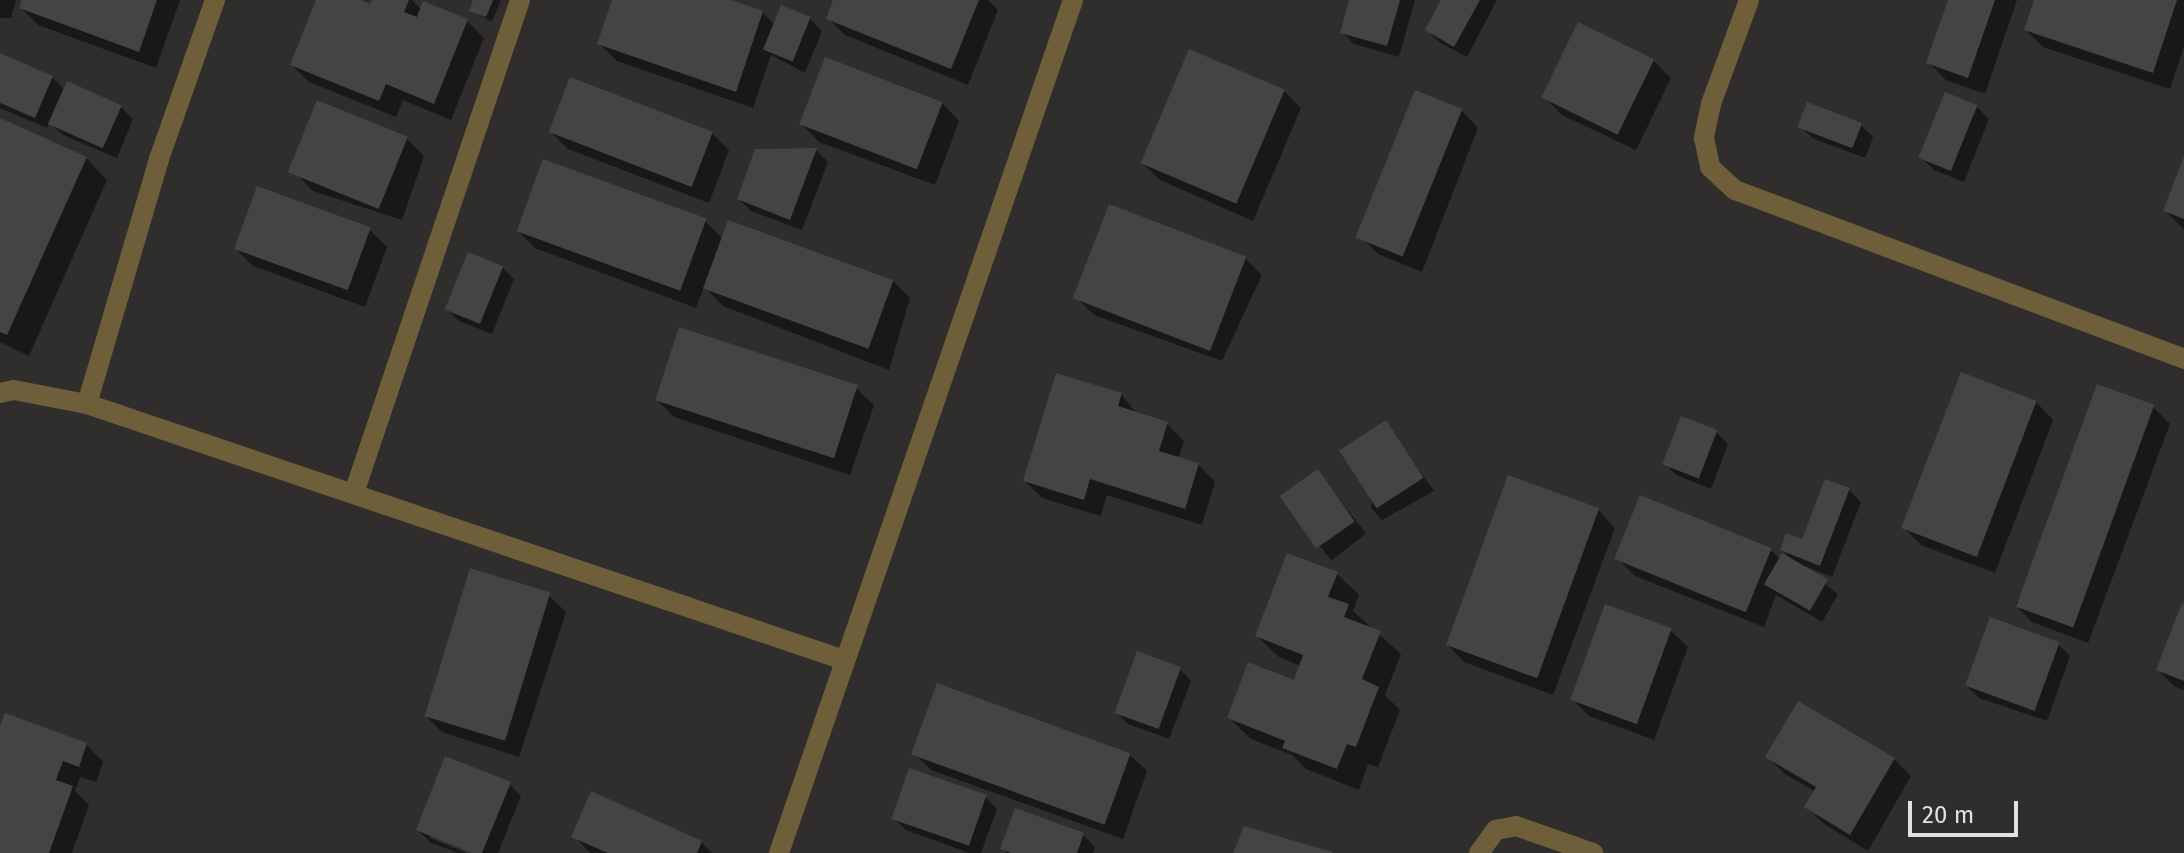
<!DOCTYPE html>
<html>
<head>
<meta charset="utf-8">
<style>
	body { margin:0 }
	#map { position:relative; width:2184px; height:853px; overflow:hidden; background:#302e2c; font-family:"Fira Sans",sans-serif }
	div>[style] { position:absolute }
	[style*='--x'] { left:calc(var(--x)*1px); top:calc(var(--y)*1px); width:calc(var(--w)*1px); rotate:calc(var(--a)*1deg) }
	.shadow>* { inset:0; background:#0007; transform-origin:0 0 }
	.building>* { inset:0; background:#464442; transform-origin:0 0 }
	.street>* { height:20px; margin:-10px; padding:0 10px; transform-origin:10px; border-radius:10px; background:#6e5e3a }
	span { translate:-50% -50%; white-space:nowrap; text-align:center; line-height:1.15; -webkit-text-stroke:6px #302e2c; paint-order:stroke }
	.scale { position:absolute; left:1908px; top:801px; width:110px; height:36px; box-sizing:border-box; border:4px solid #e3e2e1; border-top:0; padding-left:10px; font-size:24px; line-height:28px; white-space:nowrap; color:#e3e2e1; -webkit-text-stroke:6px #302e2c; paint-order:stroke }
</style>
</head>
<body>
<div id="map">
	<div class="shadow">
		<div style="clip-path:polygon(0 0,16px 0,11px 18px,0 18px)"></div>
		<div style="clip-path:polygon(24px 0,180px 0,156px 68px,38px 25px,21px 8px)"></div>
		<div style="clip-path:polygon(318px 0,356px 0,371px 6px,374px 0,412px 0,422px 10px,467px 21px,484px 38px,451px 120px,403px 100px,396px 117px,309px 82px,292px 65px)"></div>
		<div style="clip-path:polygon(476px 0,501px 0,492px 22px,472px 10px)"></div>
		<div style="clip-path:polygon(614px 0,726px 0,762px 12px,775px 25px,810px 19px,822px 31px,805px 73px,771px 55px,753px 108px,617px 61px,599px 44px)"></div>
		<div style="clip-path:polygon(835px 0,988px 0,998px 10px,968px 85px,845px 35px,828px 18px)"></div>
		<div style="clip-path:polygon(1351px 0,1415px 0,1399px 57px,1354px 44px,1342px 32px)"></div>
		<div style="clip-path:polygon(1443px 0,1497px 0,1467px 57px,1439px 42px,1427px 30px)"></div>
		<div style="clip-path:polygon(1950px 0,2017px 0,1985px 94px,1946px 80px,1928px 62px)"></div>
		<div style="clip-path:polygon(2036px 0,2184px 0,2184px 47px,2170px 89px,2043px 47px,2026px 30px)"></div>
		<div style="clip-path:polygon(0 55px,52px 77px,65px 90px,121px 107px,133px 119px,117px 158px,63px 135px,49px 122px,47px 128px,0 108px)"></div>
		<div style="clip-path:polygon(1653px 60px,1671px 78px,1636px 150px,1562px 115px,1544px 97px)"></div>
		<div style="clip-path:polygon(1284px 91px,1301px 108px,1253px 221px,1160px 180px,1142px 163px)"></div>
		<div style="clip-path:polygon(1946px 95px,1977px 107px,1989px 119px,1964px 182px,1934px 170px,1922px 158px)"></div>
		<div style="clip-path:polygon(942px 103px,959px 121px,935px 185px,819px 142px,802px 125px)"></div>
		<div style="clip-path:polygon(1808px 104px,1861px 125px,1873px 137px,1865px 158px,1812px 138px,1800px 126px)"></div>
		<div style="clip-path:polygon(1461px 110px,1478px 128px,1422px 272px,1378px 254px,1361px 237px)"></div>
		<div style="clip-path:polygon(0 120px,86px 158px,107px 180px,29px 356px,0 342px)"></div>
		<div style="clip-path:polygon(551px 132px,712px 133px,729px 150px,709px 203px,568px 149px)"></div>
		<div style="clip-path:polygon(407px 139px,424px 156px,402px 220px,313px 191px,295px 173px)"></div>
		<div style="clip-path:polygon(816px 150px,828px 162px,802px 230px,751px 211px,739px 199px,757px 151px)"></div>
		<div style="clip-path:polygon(2184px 161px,2184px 229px,2165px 211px)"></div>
		<div style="clip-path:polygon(705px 221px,723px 239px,893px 281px,910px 298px,889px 370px,723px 306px,704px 287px,696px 308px,535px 248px,518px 231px)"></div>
		<div style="clip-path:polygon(370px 230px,387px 247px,365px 307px,253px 266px,236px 249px)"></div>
		<div style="clip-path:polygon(1245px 258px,1262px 275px,1222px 361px,1094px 315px,1077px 298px)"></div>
		<div style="clip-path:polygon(502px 267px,514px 279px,492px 334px,459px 321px,447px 309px)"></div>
		<div style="clip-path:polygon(856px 388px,874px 405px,850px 475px,674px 417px,657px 400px)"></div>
		<div style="clip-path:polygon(1121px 394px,1137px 414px,1167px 424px,1184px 441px,1178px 459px,1198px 464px,1215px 482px,1202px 525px,1107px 495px,1101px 516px,1042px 498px,1025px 481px)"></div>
		<div style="clip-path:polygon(2036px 402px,2053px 420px,1995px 573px,1921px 545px,1904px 528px)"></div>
		<div style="clip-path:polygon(2153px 407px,2170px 424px,2088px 643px,2032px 622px,2015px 605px)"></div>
		<div style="clip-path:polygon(1682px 419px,1716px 432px,1728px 444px,1711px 489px,1676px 475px,1664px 463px)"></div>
		<div style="clip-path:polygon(1385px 422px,1434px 491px,1382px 520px,1371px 508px)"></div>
		<div style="left:1318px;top:472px;width:78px;height:44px;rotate:52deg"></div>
		<div style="clip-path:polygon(1849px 490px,1861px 502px,1832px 577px,1802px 565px,1838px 594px,1822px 622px,1776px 595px,1764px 627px,1635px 576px,1617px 558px,1770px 549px,1780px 559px,1792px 560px,1782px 550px,1803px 542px)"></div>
		<div style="clip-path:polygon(1598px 510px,1615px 528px,1553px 695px,1464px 662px,1447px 644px)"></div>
		<div style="clip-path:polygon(1288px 555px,1337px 574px,1359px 595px,1353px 611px,1401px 654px,1385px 695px,1400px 710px,1378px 767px,1368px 764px,1359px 790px,1306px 769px,1292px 755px,1251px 739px,1229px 718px,1295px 682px,1301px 666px,1279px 657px,1257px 636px)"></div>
		<div style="clip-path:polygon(548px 595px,566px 612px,519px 757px,442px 732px,425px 715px)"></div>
		<div style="clip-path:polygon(2184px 606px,2184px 690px,2175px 687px,2158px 670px)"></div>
		<div style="clip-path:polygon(1670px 630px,1688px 647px,1654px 740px,1589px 716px,1572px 699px)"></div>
		<div style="clip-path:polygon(2058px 644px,2070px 656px,2047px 721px,1979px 698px,1967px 686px)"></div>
		<div style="clip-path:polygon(1180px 669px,1191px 681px,1169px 739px,1128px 724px,1116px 712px)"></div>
		<div style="clip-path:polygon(0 732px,86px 744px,103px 762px,96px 782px,80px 777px,75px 791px,89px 805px,72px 853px,0 853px)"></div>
		<div style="clip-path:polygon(914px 753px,1129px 754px,1147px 771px,1123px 839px,931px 770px)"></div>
		<div style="clip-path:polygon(1768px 757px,1894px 759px,1911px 776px,1868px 851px,1824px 824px,1807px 807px,1816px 792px,1785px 774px)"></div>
		<div style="clip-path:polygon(509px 784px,521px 796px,498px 853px,477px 853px,430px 834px,430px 838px,467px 853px,458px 853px,430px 842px,418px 830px)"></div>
		<div style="clip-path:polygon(985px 797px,997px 809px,981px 853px,969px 853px,906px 830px,894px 819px)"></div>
		<div style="clip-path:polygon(1083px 835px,1095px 847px,1093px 853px,1007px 853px,1003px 849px)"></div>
		<div style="clip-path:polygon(574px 836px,701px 842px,712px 853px,590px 853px)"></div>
	</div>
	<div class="building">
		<div style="clip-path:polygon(22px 0,157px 0,139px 52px,19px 8px)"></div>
		<div style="clip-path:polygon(316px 0,361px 0,370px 4px,372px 0,409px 0,404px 12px,417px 17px,423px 1px,468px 19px,434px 104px,386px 84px,379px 101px,290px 65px)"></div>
		<div style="clip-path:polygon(473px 0,493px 0,486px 17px,469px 11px)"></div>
		<div style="clip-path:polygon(612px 0,732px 0,763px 11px,736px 92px,597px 44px)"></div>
		<div style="clip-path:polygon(833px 0,979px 0,951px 69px,826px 19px)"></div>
		<div style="clip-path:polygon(1349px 0,1400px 0,1387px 46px,1340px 33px)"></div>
		<div style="clip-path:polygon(1441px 0,1480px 0,1454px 47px,1425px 30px)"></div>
		<div style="clip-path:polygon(1948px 0,1995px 0,1968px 78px,1926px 63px)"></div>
		<div style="clip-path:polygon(2034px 0,2177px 0,2153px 73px,2024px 30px)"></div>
		<div style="left:781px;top:5px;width:32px;height:48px;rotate:22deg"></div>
		<div style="left:1578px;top:22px;width:85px;height:84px;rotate:26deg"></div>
		<div style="left:1189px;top:49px;width:104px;height:124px;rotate:23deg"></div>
		<div style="clip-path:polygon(0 53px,53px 76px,35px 118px,0 103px)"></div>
		<div style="left:825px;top:57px;width:126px;height:72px;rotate:21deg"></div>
		<div style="left:570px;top:77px;width:153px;height:59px;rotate:21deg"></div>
		<div style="left:67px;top:81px;width:60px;height:47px;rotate:24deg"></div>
		<div style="left:1415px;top:90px;width:51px;height:159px;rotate:22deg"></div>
		<div style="left:1945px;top:92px;width:35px;height:71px;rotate:22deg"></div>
		<div style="left:317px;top:100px;width:98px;height:78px;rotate:22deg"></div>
		<div style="left:1807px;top:102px;width:59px;height:27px;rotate:21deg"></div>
		<div style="clip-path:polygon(0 118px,87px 157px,7px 335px,0 332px)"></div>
		<div style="clip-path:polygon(817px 148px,790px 220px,737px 199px,755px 149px)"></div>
		<div style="clip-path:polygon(2184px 156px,2184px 219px,2163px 211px)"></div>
		<div style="left:543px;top:159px;width:174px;height:77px;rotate:20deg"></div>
		<div style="left:257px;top:186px;width:121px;height:67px;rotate:20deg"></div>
		<div style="left:1109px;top:204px;width:147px;height:101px;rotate:21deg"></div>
		<div style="left:728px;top:220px;width:176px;height:73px;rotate:20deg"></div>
		<div style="left:468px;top:252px;width:38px;height:62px;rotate:22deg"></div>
		<div style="left:679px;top:327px;width:188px;height:77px;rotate:18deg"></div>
		<div style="left:1961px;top:372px;width:81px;height:167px;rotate:21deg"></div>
		<div style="clip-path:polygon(1056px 373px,1122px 393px,1118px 406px,1168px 422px,1159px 451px,1199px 463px,1185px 509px,1090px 479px,1084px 500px,1023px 481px)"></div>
		<div style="left:2097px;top:384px;width:61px;height:237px;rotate:20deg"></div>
		<div style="left:1681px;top:416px;width:39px;height:52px;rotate:21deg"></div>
		<div style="left:1386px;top:420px;width:69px;height:56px;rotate:57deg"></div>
		<div style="left:1318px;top:469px;width:64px;height:47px;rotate:55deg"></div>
		<div style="left:1508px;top:475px;width:97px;height:181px;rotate:20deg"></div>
		<div style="clip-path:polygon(1825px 479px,1850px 488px,1820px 566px,1780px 550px,1786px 533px,1802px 539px)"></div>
		<div style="left:1640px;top:495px;width:142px;height:69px;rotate:22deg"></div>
		<div style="clip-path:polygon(1287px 553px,1338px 572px,1328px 597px,1349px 604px,1344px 617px,1381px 631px,1362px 679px,1379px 687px,1356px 747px,1347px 744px,1337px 769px,1282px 748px,1285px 741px,1227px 718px,1248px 662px,1294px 680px,1303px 655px,1255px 636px)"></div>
		<div style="left:1782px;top:553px;width:53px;height:36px;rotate:30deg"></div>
		<div style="left:470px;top:568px;width:84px;height:155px;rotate:17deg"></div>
		<div style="clip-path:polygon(2182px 603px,2184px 604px,2184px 681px,2156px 670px)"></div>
		<div style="left:1605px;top:604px;width:71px;height:102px;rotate:20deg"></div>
		<div style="left:1990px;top:617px;width:74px;height:73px;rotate:20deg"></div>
		<div style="left:1137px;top:651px;width:47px;height:66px;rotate:20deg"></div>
		<div style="left:937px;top:683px;width:206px;height:76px;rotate:20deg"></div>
		<div style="clip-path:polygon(1798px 701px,1895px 758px,1850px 835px,1804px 807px,1816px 787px,1765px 757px)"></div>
		<div style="clip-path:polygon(5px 713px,87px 743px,79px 767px,63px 761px,56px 780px,73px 786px,49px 853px,0 853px,0 726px)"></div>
		<div style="clip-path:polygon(445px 756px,511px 782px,482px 853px,472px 853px,416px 830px)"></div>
		<div style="left:909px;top:768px;width:82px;height:54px;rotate:19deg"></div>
		<div style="clip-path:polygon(591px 791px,702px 841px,697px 853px,608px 853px,571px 837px)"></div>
		<div style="clip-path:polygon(1015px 808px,1084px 833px,1077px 853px,1011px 853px,1000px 849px)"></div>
		<div style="clip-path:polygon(1244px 826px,1332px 852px,1332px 853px,1233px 853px)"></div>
	</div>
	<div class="street">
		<div style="--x:1749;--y:0;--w:111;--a:110.1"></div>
		<div style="--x:1711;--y:104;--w:35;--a:102"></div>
		<div style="--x:1704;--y:138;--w:30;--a:78"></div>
		<div style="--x:1710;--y:167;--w:34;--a:43"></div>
		<div style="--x:1735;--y:190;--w:480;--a:20.6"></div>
		<div style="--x:0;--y:393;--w:14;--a:-12"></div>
		<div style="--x:14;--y:390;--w:74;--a:10.9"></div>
		<div style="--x:87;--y:404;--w:799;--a:18.68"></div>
		<div style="--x:87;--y:404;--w:255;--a:-73.6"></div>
		<div style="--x:159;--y:159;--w:169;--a:-70.6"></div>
		<div style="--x:354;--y:493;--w:520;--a:-71.39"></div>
		<div style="--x:779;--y:853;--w:902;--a:-70.98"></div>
		<div style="--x:1479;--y:853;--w:29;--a:-54"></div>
		<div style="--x:1496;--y:830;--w:20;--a:-11"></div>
		<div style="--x:1516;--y:826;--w:82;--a:19.3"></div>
	</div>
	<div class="scale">20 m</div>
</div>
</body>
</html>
